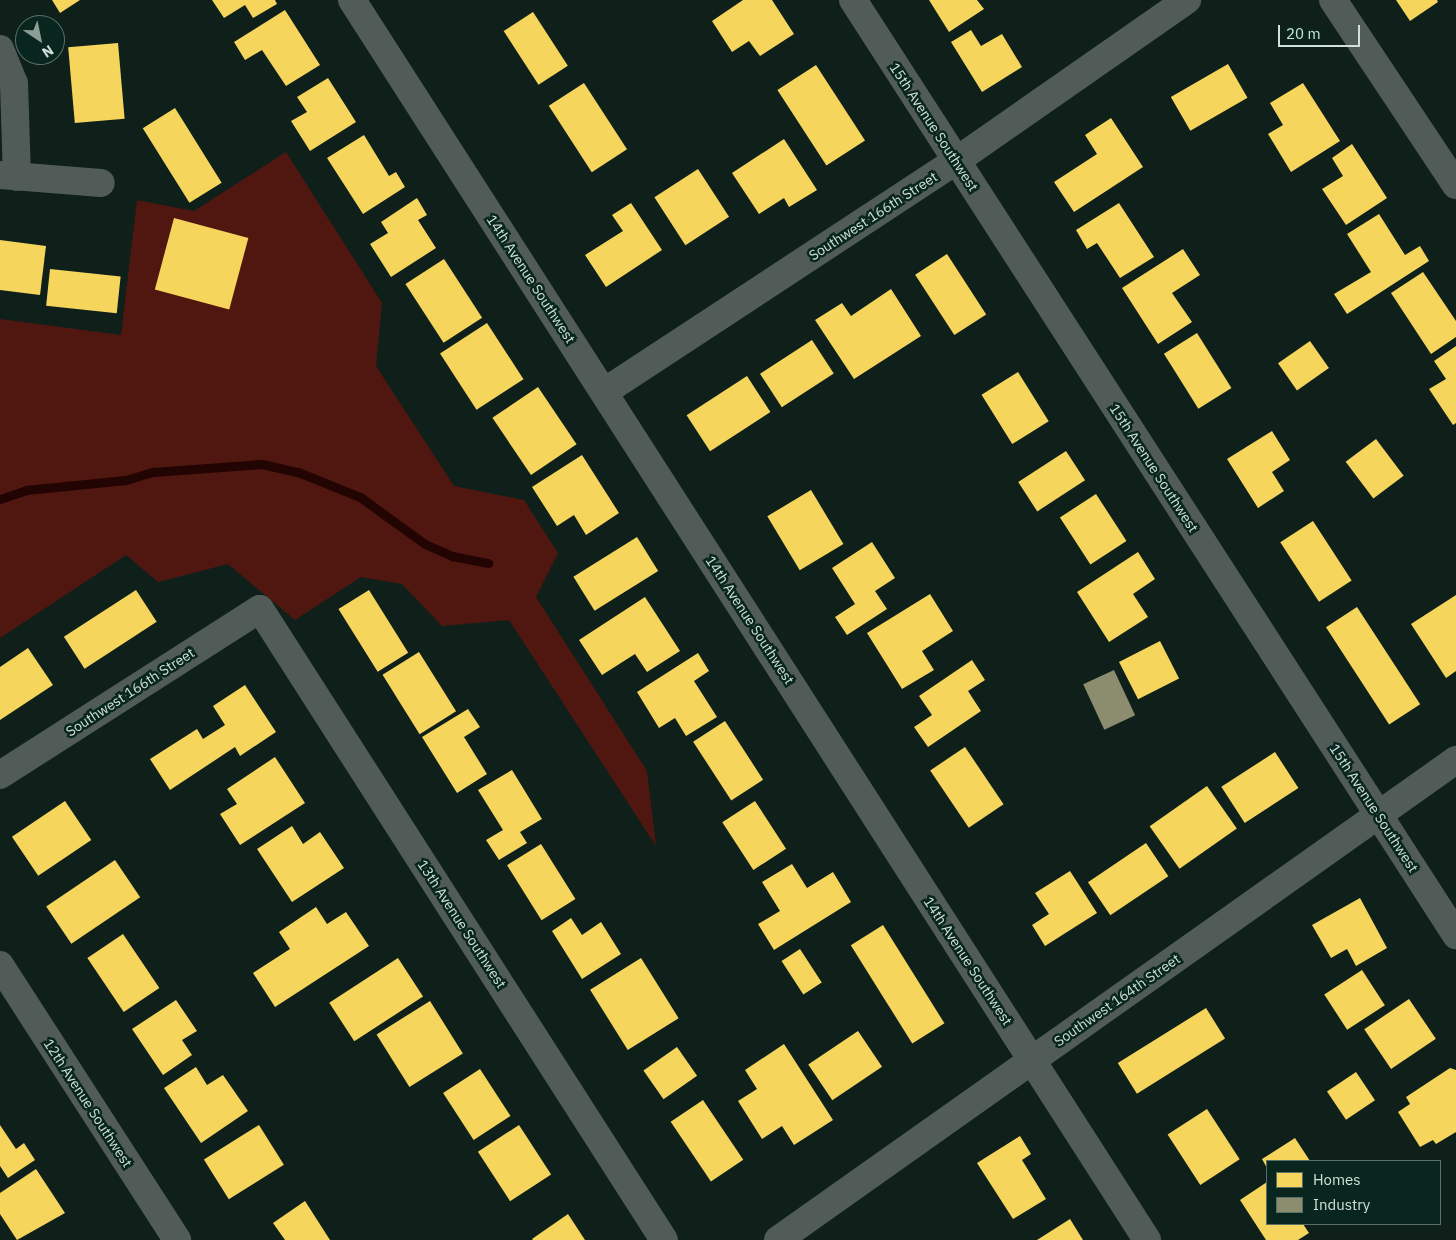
<!DOCTYPE html>
<html>
<head>
<meta charset="utf-8">
<style>
	body { margin:0 }
	#map { position:relative; width:1456px; height:1240px; overflow:hidden; background:#0f201b; font-family:"IBM Plex Sans",sans-serif }
	div>[style] { position:absolute }
	[style*='--x'] { left:calc(var(--x)*1px); top:calc(var(--y)*1px); width:calc(var(--w)*1px); rotate:calc(var(--a)*1deg) }
	.green>* { inset:0; background:#501610 }
	.homes>* { inset:0; background:#f6d55c; transform-origin:0 0 }
	.industry>* { inset:0; background:#8c8c6e; transform-origin:0 0 }
	.stream>* { height:9px; margin:-4.5px; padding:0 4.5px; transform-origin:4.5px; border-radius:4.5px; background:#220402 }
	.minor>* { height:28px; margin:-14px; padding:0 14px; transform-origin:14px; border-radius:14px; background:#515c59 }
	.tertiary>* { height:28px; margin:-14px; padding:0 14px; transform-origin:14px; border-radius:14px; background:#515c59 }
	span { translate:-50% -50%; white-space:nowrap; text-align:center; line-height:1.15; -webkit-text-stroke:5px #09261e; paint-order:stroke }
	.street-label { font-size:14px; color:#d0e0da }
	.legend { position:absolute; left:1266px; top:1160px; width:175px; height:65px; box-sizing:border-box; background:#09261e; border:1px solid #597069; margin:0; padding:6px 9px; list-style:none; font-size:15px; color:#d0e0da }
	.legend li { display:flex; align-items:center; gap:10px; height:25px }
	.legend b { width:25px; border:1px solid #597069 }
	.north { position:absolute; left:15px; top:15px; width:50px; height:50px; box-sizing:border-box; background:#09261e; border:1px solid #597069; border-radius:50%; rotate:146deg; font-size:14px; font-weight:700; line-height:20px; text-align:center; color:#d0e0da }
	.north::after { content:''; display:block; margin:auto; width:18px; height:22px; background:#8c9d97; clip-path:polygon(50% 0,100% 100%,50% 72%,0 100%) }
	.scale { position:absolute; left:1278px; top:25px; width:82px; height:22px; box-sizing:border-box; border:2px solid #d0e0da; border-top:0; padding-left:6px; font-size:15px; line-height:18px; white-space:nowrap; color:#d0e0da; -webkit-text-stroke:4px #09261e; paint-order:stroke }
</style>
</head>
<body>
<div id="map">
	<div class="green">
		<div style="clip-path:polygon(286px 152px,382px 303px,376px 366px,454px 486px,524px 500px,558px 553px,536px 597px,647px 771px,656px 846px,509px 620px,442px 626px,402px 584px,361px 577px,295px 620px,228px 564px,158px 582px,126px 555px,0 638px,0 319px,121px 335px,137px 200px,194px 211px)"></div>
	</div>
	<div class="homes">
		<div style="clip-path:polygon(52px 0,80px 0,60px 13px)"></div>
		<div style="clip-path:polygon(212px 0,275px 0,277px 4px,253px 18px,245px 5px,224px 18px)"></div>
		<div style="clip-path:polygon(743px 0,772px 0,794px 34px,760px 56px,749px 41px,732px 52px,712px 21px)"></div>
		<div style="clip-path:polygon(929px 0,977px 0,984px 9px,949px 32px)"></div>
		<div style="clip-path:polygon(1396px 0,1437px 0,1438px 2px,1410px 21px)"></div>
		<div style="clip-path:polygon(285px 10px,320px 65px,286px 86px,262px 50px,245px 60px,234px 42px)"></div>
		<div style="left:533px;top:12px;width:64px;height:35px;rotate:57deg"></div>
		<div style="clip-path:polygon(971px 30px,981px 46px,1002px 34px,1022px 67px,982px 92px,951px 42px)"></div>
		<div style="left:118px;top:43px;width:76px;height:50px;rotate:85deg"></div>
		<div style="left:1228px;top:64px;width:39px;height:66px;rotate:60deg"></div>
		<div style="left:816px;top:65px;width:90px;height:46px;rotate:57deg"></div>
		<div style="clip-path:polygon(328px 78px,356px 122px,310px 151px,291px 121px,307px 112px,297px 97px)"></div>
		<div style="left:584px;top:83px;width:79px;height:42px;rotate:57deg"></div>
		<div style="clip-path:polygon(1303px 83px,1340px 141px,1291px 172px,1268px 134px,1283px 125px,1270px 103px)"></div>
		<div style="left:175px;top:108px;width:88px;height:38px;rotate:58deg"></div>
		<div style="clip-path:polygon(1111px 118px,1143px 167px,1074px 212px,1054px 182px,1097px 154px,1085px 135px)"></div>
		<div style="clip-path:polygon(364px 135px,389px 176px,396px 172px,405px 187px,363px 214px,327px 158px)"></div>
		<div style="clip-path:polygon(784px 139px,817px 190px,789px 207px,784px 198px,759px 214px,732px 173px)"></div>
		<div style="clip-path:polygon(1352px 144px,1387px 198px,1346px 225px,1322px 189px,1343px 176px,1332px 158px)"></div>
		<div style="left:698px;top:169px;width:57px;height:52px;rotate:57deg"></div>
		<div style="clip-path:polygon(417px 198px,427px 215px,418px 220px,436px 248px,391px 277px,370px 244px,388px 233px,381px 222px)"></div>
		<div style="clip-path:polygon(631px 203px,662px 250px,606px 287px,585px 255px,623px 231px,612px 215px)"></div>
		<div style="clip-path:polygon(1119px 203px,1154px 257px,1120px 278px,1097px 243px,1087px 249px,1076px 230px)"></div>
		<div style="clip-path:polygon(1379px 214px,1405px 255px,1420px 246px,1429px 261px,1347px 314px,1334px 294px,1371px 272px,1347px 234px)"></div>
		<div style="left:174px;top:218px;width:77px;height:74px;rotate:15deg"></div>
		<div style="clip-path:polygon(0 240px,46px 246px,40px 295px,0 290px)"></div>
		<div style="clip-path:polygon(1183px 249px,1200px 275px,1172px 293px,1192px 322px,1158px 344px,1122px 288px)"></div>
		<div style="left:947px;top:254px;width:72px;height:38px;rotate:57deg"></div>
		<div style="left:444px;top:259px;width:70px;height:46px;rotate:57deg"></div>
		<div style="left:50px;top:269px;width:71px;height:37px;rotate:6deg"></div>
		<div style="clip-path:polygon(1423px 272px,1456px 321px,1456px 337px,1431px 354px,1391px 293px)"></div>
		<div style="clip-path:polygon(891px 289px,921px 336px,854px 379px,815px 320px,842px 303px,851px 316px)"></div>
		<div style="left:487px;top:323px;width:67px;height:56px;rotate:57deg"></div>
		<div style="left:1197px;top:333px;width:65px;height:39px;rotate:58deg"></div>
		<div style="left:812px;top:340px;width:40px;height:62px;rotate:57deg"></div>
		<div style="left:1310px;top:341px;width:33px;height:39px;rotate:55deg"></div>
		<div style="clip-path:polygon(1456px 346px,1456px 423px,1453px 425px,1429px 389px,1446px 379px,1434px 361px)"></div>
		<div style="left:1018px;top:372px;width:58px;height:43px;rotate:58deg"></div>
		<div style="left:747px;top:376px;width:43px;height:72px;rotate:57deg"></div>
		<div style="left:538px;top:387px;width:69px;height:55px;rotate:56deg"></div>
		<div style="clip-path:polygon(1272px 431px,1290px 460px,1272px 472px,1284px 491px,1258px 508px,1227px 459px)"></div>
		<div style="left:1376px;top:439px;width:46px;height:38px;rotate:53deg"></div>
		<div style="left:1066px;top:451px;width:35px;height:57px;rotate:57deg"></div>
		<div style="clip-path:polygon(582px 455px,619px 513px,586px 535px,574px 515px,557px 526px,532px 487px)"></div>
		<div style="left:811px;top:490px;width:63px;height:51px;rotate:59deg"></div>
		<div style="left:1096px;top:494px;width:56px;height:43px;rotate:57deg"></div>
		<div style="left:1313px;top:521px;width:71px;height:39px;rotate:57deg"></div>
		<div style="left:637px;top:537px;width:40px;height:75px;rotate:58deg"></div>
		<div style="clip-path:polygon(872px 542px,895px 578px,875px 591px,887px 609px,847px 635px,835px 617px,855px 604px,832px 568px)"></div>
		<div style="clip-path:polygon(1138px 552px,1155px 579px,1133px 594px,1148px 617px,1109px 642px,1077px 592px)"></div>
		<div style="left:136px;top:590px;width:38px;height:86px;rotate:57deg"></div>
		<div style="left:369px;top:590px;width:74px;height:36px;rotate:58deg"></div>
		<div style="clip-path:polygon(930px 594px,953px 631px,922px 651px,934px 670px,902px 689px,867px 633px)"></div>
		<div style="clip-path:polygon(1456px 595px,1456px 671px,1446px 678px,1411px 624px)"></div>
		<div style="clip-path:polygon(645px 597px,680px 651px,647px 672px,635px 654px,602px 675px,579px 640px)"></div>
		<div style="left:1357px;top:607px;width:116px;height:37px;rotate:57deg"></div>
		<div style="left:1160px;top:641px;width:42px;height:46px;rotate:63deg"></div>
		<div style="clip-path:polygon(28px 648px,53px 685px,0 720px,0 667px)"></div>
		<div style="left:419px;top:652px;width:70px;height:43px;rotate:58deg"></div>
		<div style="clip-path:polygon(698px 653px,709px 671px,694px 681px,717px 717px,686px 736px,675px 718px,659px 728px,637px 692px)"></div>
		<div style="clip-path:polygon(972px 660px,985px 680px,968px 691px,981px 711px,928px 747px,914px 727px,932px 715px,919px 696px)"></div>
		<div style="clip-path:polygon(245px 685px,276px 732px,240px 756px,235px 747px,170px 790px,150px 759px,197px 729px,203px 739px,225px 725px,213px 706px)"></div>
		<div style="clip-path:polygon(468px 709px,480px 727px,464px 737px,487px 774px,457px 793px,422px 737px)"></div>
		<div style="left:725px;top:721px;width:70px;height:38px;rotate:57deg"></div>
		<div style="left:965px;top:747px;width:69px;height:42px;rotate:56deg"></div>
		<div style="left:1275px;top:752px;width:43px;height:64px;rotate:57deg"></div>
		<div style="clip-path:polygon(275px 757px,305px 803px,240px 845px,220px 814px,237px 804px,227px 789px)"></div>
		<div style="clip-path:polygon(512px 770px,542px 819px,520px 832px,527px 843px,499px 860px,486px 840px,503px 830px,478px 790px)"></div>
		<div style="left:1207px;top:786px;width:52px;height:70px;rotate:55deg"></div>
		<div style="left:65px;top:801px;width:47px;height:64px;rotate:56deg"></div>
		<div style="left:755px;top:801px;width:57px;height:39px;rotate:57deg"></div>
		<div style="clip-path:polygon(292px 826px,303px 844px,320px 832px,344px 868px,292px 902px,257px 849px)"></div>
		<div style="left:1146px;top:843px;width:40px;height:70px;rotate:56deg"></div>
		<div style="left:541px;top:844px;width:65px;height:40px;rotate:58deg"></div>
		<div style="left:115px;top:860px;width:45px;height:83px;rotate:56deg"></div>
		<div style="clip-path:polygon(792px 864px,807px 888px,833px 872px,851px 902px,774px 950px,758px 924px,780px 911px,762px 882px)"></div>
		<div style="clip-path:polygon(1070px 871px,1097px 913px,1045px 946px,1032px 925px,1049px 914px,1035px 893px)"></div>
		<div style="clip-path:polygon(1360px 898px,1387px 948px,1356px 966px,1347px 949px,1331px 958px,1312px 925px)"></div>
		<div style="clip-path:polygon(316px 907px,327px 924px,346px 912px,369px 946px,275px 1007px,253px 973px,290px 949px,279px 932px)"></div>
		<div style="clip-path:polygon(571px 918px,582px 935px,601px 922px,621px 954px,582px 979px,552px 931px)"></div>
		<div style="left:883px;top:925px;width:116px;height:38px;rotate:58deg"></div>
		<div style="left:123px;top:934px;width:65px;height:43px;rotate:56deg"></div>
		<div style="left:800px;top:949px;width:40px;height:22px;rotate:57deg"></div>
		<div style="left:398px;top:958px;width:46px;height:82px;rotate:57deg"></div>
		<div style="left:641px;top:958px;width:71px;height:60px;rotate:58deg"></div>
		<div style="left:1362px;top:970px;width:42px;height:45px;rotate:57deg"></div>
		<div style="left:1409px;top:999px;width:48px;height:54px;rotate:56deg"></div>
		<div style="clip-path:polygon(176px 1000px,197px 1031px,182px 1040px,192px 1055px,163px 1075px,132px 1029px)"></div>
		<div style="left:430px;top:1001px;width:62px;height:63px;rotate:58deg"></div>
		<div style="left:1206px;top:1008px;width:36px;height:104px;rotate:58deg"></div>
		<div style="left:858px;top:1031px;width:43px;height:60px;rotate:56deg"></div>
		<div style="clip-path:polygon(784px 1044px,833px 1120px,794px 1145px,782px 1126px,762px 1139px,738px 1101px,757px 1089px,745px 1070px)"></div>
		<div style="left:677px;top:1047px;width:35px;height:41px;rotate:55deg"></div>
		<div style="clip-path:polygon(196px 1067px,207px 1085px,223px 1075px,248px 1111px,201px 1143px,164px 1088px)"></div>
		<div style="clip-path:polygon(1450px 1068px,1456px 1070px,1456px 1132px,1436px 1144px,1433px 1140px,1420px 1147px,1398px 1112px,1410px 1104px,1406px 1097px)"></div>
		<div style="left:480px;top:1069px;width:56px;height:44px;rotate:57deg"></div>
		<div style="left:1356px;top:1072px;width:34px;height:35px;rotate:56deg"></div>
		<div style="left:703px;top:1100px;width:72px;height:39px;rotate:56deg"></div>
		<div style="left:1207px;top:1109px;width:60px;height:47px;rotate:57deg"></div>
		<div style="clip-path:polygon(0 1125px,16px 1149px,24px 1143px,35px 1160px,8px 1178px,0 1166px)"></div>
		<div style="left:259px;top:1125px;width:47px;height:65px;rotate:58deg"></div>
		<div style="left:519px;top:1125px;width:59px;height:49px;rotate:57deg"></div>
		<div style="clip-path:polygon(1020px 1136px,1031px 1154px,1022px 1160px,1046px 1199px,1013px 1219px,977px 1163px)"></div>
		<div style="clip-path:polygon(1295px 1138px,1310px 1161px,1267px 1161px,1267px 1168px,1262px 1159px)"></div>
		<div style="clip-path:polygon(36px 1169px,65px 1213px,17px 1240px,0 1214px,0 1193px)"></div>
		<div style="clip-path:polygon(1267px 1182px,1267px 1224px,1303px 1224px,1309px 1233px,1298px 1240px,1266px 1240px,1240px 1200px)"></div>
		<div style="clip-path:polygon(305px 1201px,330px 1240px,285px 1240px,273px 1223px)"></div>
		<div style="clip-path:polygon(568px 1214px,585px 1240px,533px 1240px,532px 1239px)"></div>
		<div style="clip-path:polygon(1070px 1219px,1083px 1240px,1037px 1240px)"></div>
	</div>
	<div class="industry">
		<div style="left:1114px;top:670px;width:50px;height:34px;rotate:65deg"></div>
	</div>
	<div class="stream">
		<div style="--x:0;--y:499;--w:28;--a:-19"></div>
		<div style="--x:26;--y:490;--w:100;--a:-5.7"></div>
		<div style="--x:126;--y:480;--w:28;--a:-17"></div>
		<div style="--x:153;--y:472;--w:109;--a:-4.2"></div>
		<div style="--x:262;--y:464;--w:37;--a:13"></div>
		<div style="--x:298;--y:472;--w:67;--a:22"></div>
		<div style="--x:360;--y:497;--w:80;--a:35.9"></div>
		<div style="--x:425;--y:544;--w:30;--a:24"></div>
		<div style="--x:452;--y:556;--w:37;--a:11"></div>
	</div>
	<div class="minor">
		<div style="--x:853;--y:0;--w:1113;--a:57.18"></div>
		<div style="--x:1333;--y:0;--w:222;--a:56.4"></div>
		<div style="--x:0;--y:49;--w:37;--a:68"></div>
		<div style="--x:14;--y:83;--w:94;--a:88.2"></div>
		<div style="--x:0;--y:175;--w:101;--a:4.5"></div>
		<div style="--x:604;--y:392;--w:421;--a:-33.3"></div>
		<div style="--x:956;--y:161;--w:282;--a:-34.9"></div>
		<div style="--x:0;--y:775;--w:308;--a:-32.6"></div>
		<div style="--x:260;--y:609;--w:749;--a:57.37"></div>
		<div style="--x:0;--y:965;--w:327;--a:57.2"></div>
		<div style="--x:778;--y:1240;--w:831;--a:-35.3"></div>
	</div>
	<div class="tertiary">
		<div style="--x:352;--y:0;--w:1473;--a:57.33"></div>
	</div>
	<div class="street-label">
		<span style="left:934px;top:127px;rotate:57deg">15th Avenue Southwest</span>
		<span style="left:873px;top:216px;rotate:-33deg">Southwest 166th Street</span>
		<span style="left:531px;top:279px;rotate:57deg">14th Avenue Southwest</span>
		<span style="left:1154px;top:468px;rotate:57deg">15th Avenue Southwest</span>
		<span style="left:750px;top:620px;rotate:57deg">14th Avenue Southwest</span>
		<span style="left:130px;top:692px;rotate:-33deg">Southwest 166th Street</span>
		<span style="left:1374px;top:808px;rotate:57deg">15th Avenue Southwest</span>
		<span style="left:462px;top:924px;rotate:57deg">13th Avenue Southwest</span>
		<span style="left:968px;top:961px;rotate:57deg">14th Avenue Southwest</span>
		<span style="left:1117px;top:1000px;rotate:-35deg">Southwest 164th Street</span>
		<span style="left:88px;top:1103px;rotate:57deg">12th Avenue Southwest</span>
	</div>
	<ul class="legend">
	<li><b style="height:14px;background:#f6d55c"></b>Homes</li>
	<li><b style="height:14px;background:#8c8c6e"></b>Industry</li>
	</ul>
	<div class="north">N</div>
	<div class="scale">20 m</div>
</div>
</body>
</html>
